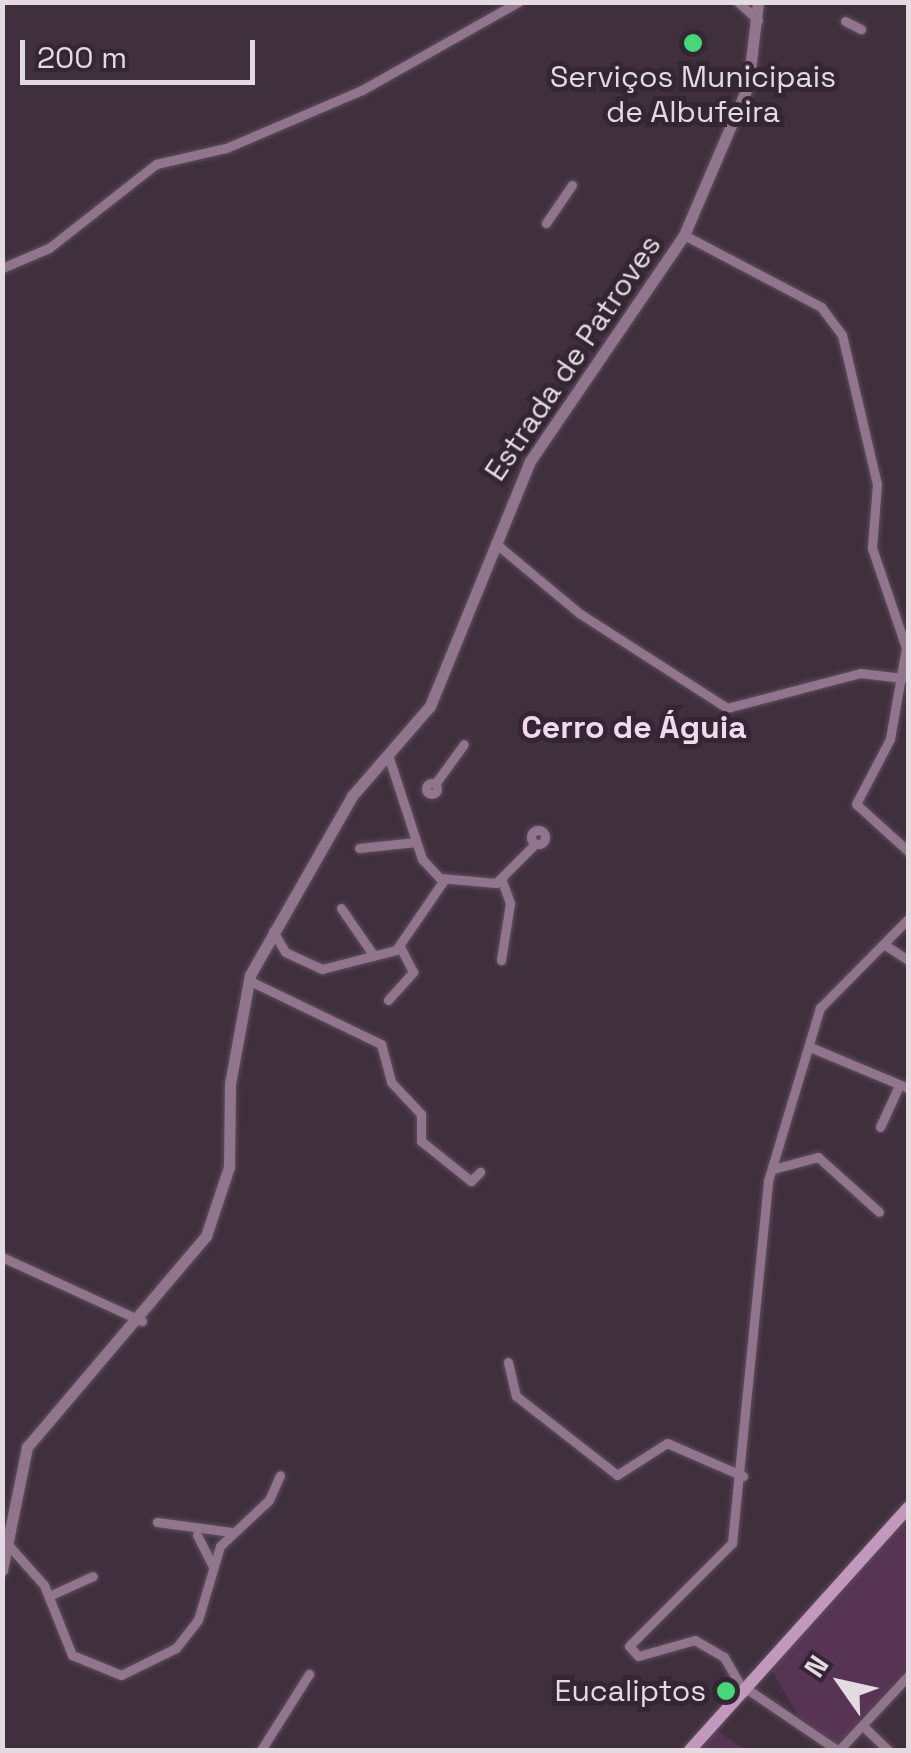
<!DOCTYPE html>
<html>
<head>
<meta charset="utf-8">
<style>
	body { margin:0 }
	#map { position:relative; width:911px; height:1753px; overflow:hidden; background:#40303e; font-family:"Space Grotesk",sans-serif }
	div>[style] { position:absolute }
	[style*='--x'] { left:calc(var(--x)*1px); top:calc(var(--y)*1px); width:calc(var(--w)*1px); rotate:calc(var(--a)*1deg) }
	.green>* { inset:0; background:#573453 }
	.roads { filter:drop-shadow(0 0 2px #5e4f5c) drop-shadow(0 0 2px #5e4f5c) }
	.minor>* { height:9px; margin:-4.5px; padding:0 4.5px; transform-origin:4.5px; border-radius:4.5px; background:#90758c }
	.minor>.ring { margin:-4.5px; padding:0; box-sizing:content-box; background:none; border:9px solid #90758c; border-radius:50% }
	.tertiary>* { height:11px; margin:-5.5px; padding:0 5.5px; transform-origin:5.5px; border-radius:5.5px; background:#90758c }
	.secondary>* { height:12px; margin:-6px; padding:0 6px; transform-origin:6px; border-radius:6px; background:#c398bd }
	.dots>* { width:28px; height:28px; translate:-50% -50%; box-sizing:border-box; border:5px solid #352633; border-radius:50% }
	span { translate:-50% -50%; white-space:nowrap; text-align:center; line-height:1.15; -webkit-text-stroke:10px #352633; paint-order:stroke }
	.poi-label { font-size:30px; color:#e4dae2 }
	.right { translate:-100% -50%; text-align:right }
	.street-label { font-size:30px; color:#e4dae2 }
	.neighbourhood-label { font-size:32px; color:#f0dbec; font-weight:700 }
	.frame { position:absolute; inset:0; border:5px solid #e4dae2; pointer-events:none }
	.north { position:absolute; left:791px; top:1633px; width:100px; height:100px; -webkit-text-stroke:8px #352633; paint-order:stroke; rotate:304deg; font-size:28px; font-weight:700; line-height:40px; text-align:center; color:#e4dae2 }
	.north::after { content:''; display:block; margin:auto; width:35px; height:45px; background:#e4dae2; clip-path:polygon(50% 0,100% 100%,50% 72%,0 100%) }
	.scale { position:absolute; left:20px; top:40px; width:235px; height:45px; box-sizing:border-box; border:5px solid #e4dae2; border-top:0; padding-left:12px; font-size:30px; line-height:35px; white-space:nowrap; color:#e4dae2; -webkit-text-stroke:8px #352633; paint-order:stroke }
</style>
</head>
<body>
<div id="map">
	<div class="green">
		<div style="clip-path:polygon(908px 1512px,908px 1667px,837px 1744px,799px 1717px,771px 1669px)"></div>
		<div style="clip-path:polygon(717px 1730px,744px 1750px,698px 1750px)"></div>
	</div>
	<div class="roads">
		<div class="minor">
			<div style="--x:738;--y:2;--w:27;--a:42"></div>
			<div style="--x:845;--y:21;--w:18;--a:27"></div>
			<div style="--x:546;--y:223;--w:46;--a:-55.6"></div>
			<div style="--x:684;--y:235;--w:155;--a:27.7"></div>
			<div style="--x:821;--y:307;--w:35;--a:53"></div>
			<div style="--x:842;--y:335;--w:153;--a:76.8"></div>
			<div style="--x:877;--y:484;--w:64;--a:94.5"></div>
			<div style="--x:872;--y:548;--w:106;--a:71.2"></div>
			<div style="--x:906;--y:648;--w:92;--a:100"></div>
			<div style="--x:890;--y:739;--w:73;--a:117.6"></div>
			<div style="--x:856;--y:804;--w:70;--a:42.1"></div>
			<div style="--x:2;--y:268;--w:51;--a:-23.1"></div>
			<div style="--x:49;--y:248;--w:136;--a:-38.1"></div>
			<div style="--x:156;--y:164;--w:72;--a:-12.9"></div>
			<div style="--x:226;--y:148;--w:148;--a:-23.1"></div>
			<div style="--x:362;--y:90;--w:179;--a:-29.4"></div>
			<div style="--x:495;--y:543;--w:109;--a:39.8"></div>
			<div style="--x:579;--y:613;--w:176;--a:32.7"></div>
			<div style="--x:727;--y:708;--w:138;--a:-14.7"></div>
			<div style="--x:860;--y:673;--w:43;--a:6.6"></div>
			<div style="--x:389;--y:758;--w:106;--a:71.9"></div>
			<div style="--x:422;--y:859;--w:26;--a:47"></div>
			<div style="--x:440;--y:878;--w:56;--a:5.1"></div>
			<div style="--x:496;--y:883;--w:55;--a:-45"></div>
			<div class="ring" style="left:426.5px;top:783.5px;width:2px;height:2px"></div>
			<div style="--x:435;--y:784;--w:49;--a:-54.1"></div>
			<div class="ring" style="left:531px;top:830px;width:5px;height:5px"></div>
			<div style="--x:359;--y:848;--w:57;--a:-6"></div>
			<div style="--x:341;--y:908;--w:58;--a:55.5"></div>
			<div style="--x:273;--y:931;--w:24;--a:60"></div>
			<div style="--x:285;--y:952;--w:41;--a:24.7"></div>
			<div style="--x:322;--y:969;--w:76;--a:-14.4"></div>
			<div style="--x:396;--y:950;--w:85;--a:-55.6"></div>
			<div style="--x:885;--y:945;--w:27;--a:33"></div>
			<div style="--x:501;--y:960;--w:58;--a:-81"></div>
			<div style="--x:510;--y:903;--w:23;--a:-110"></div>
			<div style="--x:248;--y:980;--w:148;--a:25.7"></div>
			<div style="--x:381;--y:1044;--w:39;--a:75"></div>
			<div style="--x:391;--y:1082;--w:44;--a:46.8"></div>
			<div style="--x:421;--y:1114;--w:27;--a:90"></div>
			<div style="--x:421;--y:1141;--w:64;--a:38.7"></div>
			<div style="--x:471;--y:1181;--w:13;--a:-45"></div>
			<div style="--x:388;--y:1000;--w:38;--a:-48"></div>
			<div style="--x:413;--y:972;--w:27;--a:-117"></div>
			<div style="--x:810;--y:1047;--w:106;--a:22.7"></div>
			<div style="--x:880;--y:1127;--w:41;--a:-65.3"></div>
			<div style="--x:773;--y:1169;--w:47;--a:-14.9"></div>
			<div style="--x:818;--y:1157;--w:82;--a:42"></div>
			<div style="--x:2;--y:1257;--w:154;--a:24.6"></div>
			<div style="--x:508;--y:1362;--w:35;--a:77"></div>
			<div style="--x:516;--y:1396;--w:128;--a:38"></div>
			<div style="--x:617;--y:1475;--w:59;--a:-32.6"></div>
			<div style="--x:667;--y:1443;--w:83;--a:23.5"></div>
			<div style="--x:157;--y:1522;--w:75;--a:7.7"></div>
			<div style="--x:197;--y:1535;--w:33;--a:63"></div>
			<div style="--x:10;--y:1547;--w:51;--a:48.2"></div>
			<div style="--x:44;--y:1585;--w:75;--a:68.2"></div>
			<div style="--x:72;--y:1655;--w:53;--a:22.2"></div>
			<div style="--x:121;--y:1675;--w:61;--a:-26.1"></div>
			<div style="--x:176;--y:1648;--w:36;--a:-52"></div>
			<div style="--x:198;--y:1620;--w:77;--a:-73.4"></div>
			<div style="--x:220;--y:1546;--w:67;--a:-43.2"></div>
			<div style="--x:269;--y:1500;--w:27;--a:-66"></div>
			<div style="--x:49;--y:1596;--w:48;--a:-24.4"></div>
			<div style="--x:747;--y:1689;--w:109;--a:34.1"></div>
			<div style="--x:744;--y:1692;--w:40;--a:-119.7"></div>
			<div style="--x:724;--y:1657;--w:34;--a:-150"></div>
			<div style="--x:695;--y:1640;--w:59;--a:164.3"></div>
			<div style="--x:638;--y:1656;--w:13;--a:-132"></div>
			<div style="--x:629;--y:1646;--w:146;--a:-45"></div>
			<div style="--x:732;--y:1543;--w:364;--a:-84.3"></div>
			<div style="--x:768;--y:1181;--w:181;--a:-73.3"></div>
			<div style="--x:820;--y:1008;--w:125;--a:-45.3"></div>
			<div style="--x:863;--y:1726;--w:35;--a:44"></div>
			<div style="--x:261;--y:1750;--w:90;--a:-57.7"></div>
			<div style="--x:839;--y:1750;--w:101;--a:-47"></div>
		</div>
		<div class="tertiary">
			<div style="--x:2;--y:1570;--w:126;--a:-78.5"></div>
			<div style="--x:27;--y:1447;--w:277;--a:-49.7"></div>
			<div style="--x:206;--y:1236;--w:73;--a:-71.6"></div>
			<div style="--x:229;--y:1167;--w:83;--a:-89.3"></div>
			<div style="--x:230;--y:1084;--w:111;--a:-79.6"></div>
			<div style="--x:250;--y:975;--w:206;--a:-60.3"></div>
			<div style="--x:352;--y:796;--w:119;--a:-49.1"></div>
			<div style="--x:430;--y:706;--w:265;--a:-67.8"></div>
			<div style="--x:530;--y:461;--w:273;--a:-55.7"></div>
			<div style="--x:684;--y:235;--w:162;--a:-66.8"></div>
			<div style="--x:748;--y:86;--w:85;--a:-83.2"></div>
		</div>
		<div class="secondary">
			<div style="--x:690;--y:1750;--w:326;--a:-48"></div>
		</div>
	</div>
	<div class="dots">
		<div style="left:693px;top:43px;background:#46d779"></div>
		<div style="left:726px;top:1691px;background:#46d779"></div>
	</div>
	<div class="poi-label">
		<span style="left:693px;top:94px">Serviços Municipais<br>de Albufeira</span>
		<span class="right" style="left:706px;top:1691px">Eucaliptos</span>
	</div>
	<div class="street-label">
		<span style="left:573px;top:358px;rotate:-56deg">Estrada de Patroves</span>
	</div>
	<div class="neighbourhood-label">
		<span style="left:634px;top:727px">Cerro de Águia</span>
	</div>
	<div class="frame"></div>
	<div class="north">N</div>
	<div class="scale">200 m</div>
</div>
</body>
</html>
